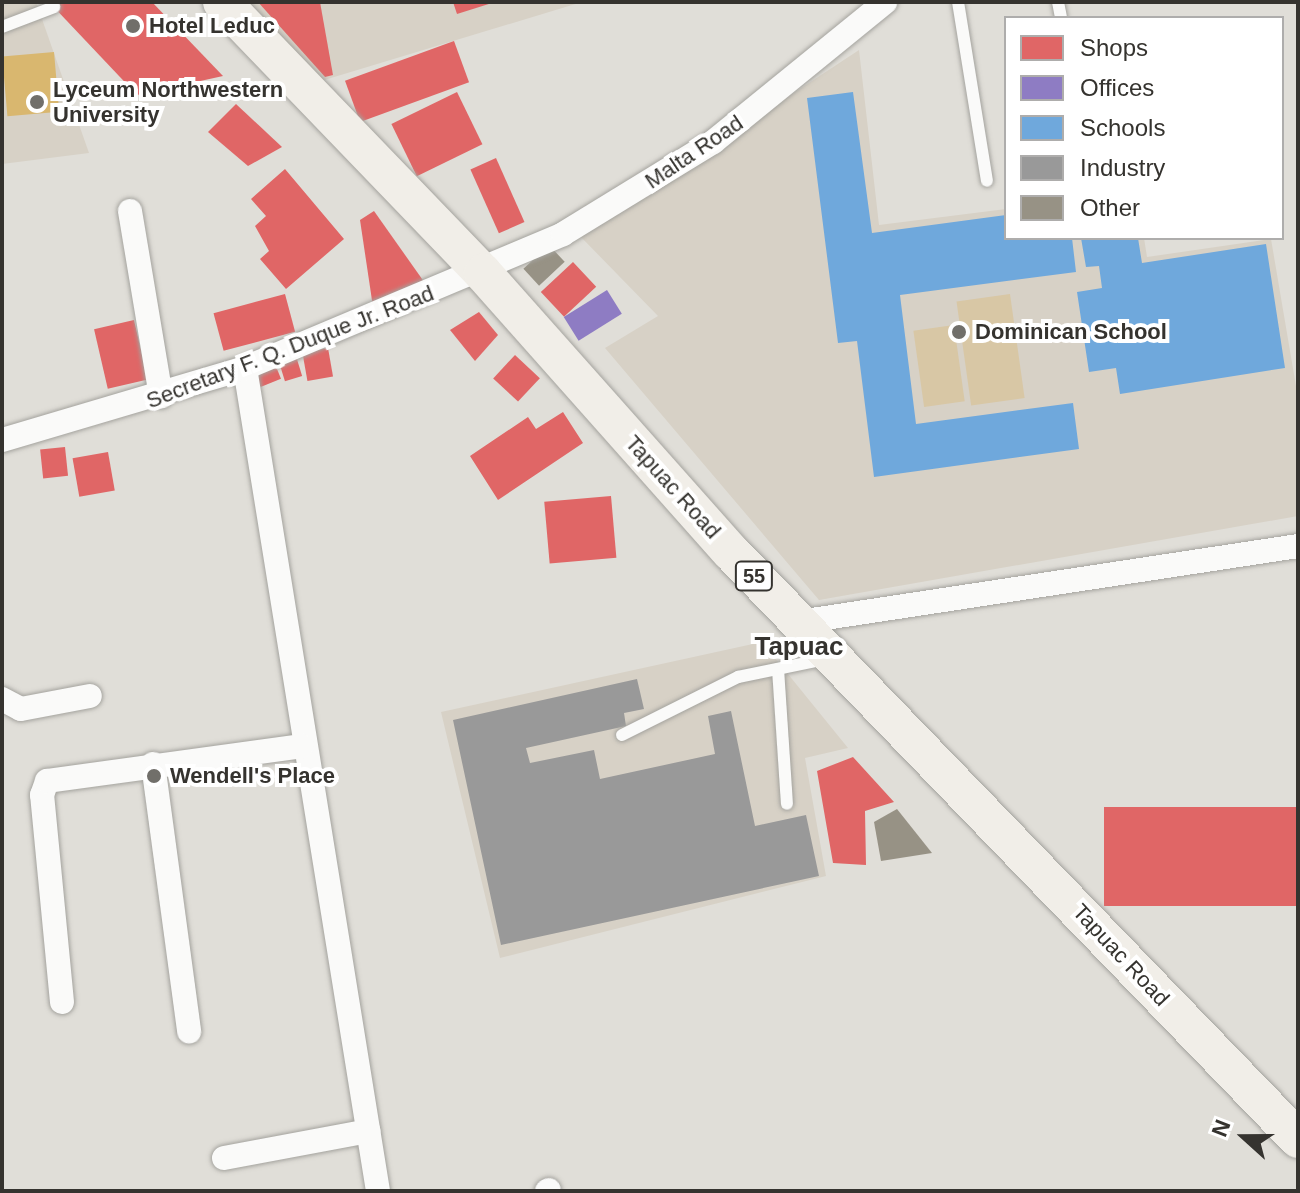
<!DOCTYPE html>
<html>
<head>
<meta charset="utf-8">
<style>
	body { margin:0 }
	#map { position:relative; width:1300px; height:1193px; overflow:hidden; background:#e0ded8; font-family:Helvetica,sans-serif }
	div>[style] { position:absolute }
	[style*='--x'] { left:calc(var(--x)*1px); top:calc(var(--y)*1px); width:calc(var(--w)*1px); rotate:calc(var(--a)*1deg) }
	.built>* { inset:0; background:#d7d1c6 }
	.green>* { inset:0; background:#d8c7a5; transform-origin:0 0 }
	.water>* { inset:0; background:#d9b76f; transform-origin:0 0 }
	.shops>* { inset:0; background:#e06666; transform-origin:0 0 }
	.offices>* { inset:0; background:#8e7cc3; transform-origin:0 0 }
	.schools>* { inset:0; background:#6fa8dc }
	.industry>* { inset:0; background:#999 }
	.building>* { inset:0; background:#979285; transform-origin:0 0 }
	.roads { filter:drop-shadow(0 0 2px #a4a39e) drop-shadow(0 0 2px #a4a39e) }
	.lane>* { height:12px; margin:-6px; padding:0 6px; transform-origin:6px; border-radius:6px; background:#fafaf9 }
	.street>* { height:24px; margin:-12px; padding:0 12px; transform-origin:12px; border-radius:12px; background:#fafaf9 }
	.primary>* { height:38px; margin:-19px; padding:0 19px; transform-origin:19px; border-radius:19px; background:#f1eee8 }
	.dots>* { width:22px; height:22px; translate:-50% -50%; box-sizing:border-box; border:4px solid #fff; border-radius:50% }
	span { translate:-50% -50%; white-space:nowrap; text-align:center; line-height:1.15; -webkit-text-stroke:8px #fff; paint-order:stroke }
	.shield-label span { padding:2px 6px; background:#fff; border:2px solid; border-radius:6px; -webkit-text-stroke-width:0 }
	.shield-label { font-size:20px; color:#35332f; font-weight:700 }
	.poi-label { font-size:22px; color:#35332f; font-weight:700 }
	.left { translate:0 -50%; text-align:left }
	.street-label { font-size:22px; color:#35332f }
	.quarter-label { font-size:26px; color:#35332f; font-weight:700 }
	.frame { position:absolute; inset:0; border:4px solid #35332f; pointer-events:none }
	.legend { position:absolute; left:1004px; top:16px; width:280px; height:224px; box-sizing:border-box; background:#fff; border:2px solid #aeadac; margin:0; padding:10px 14px; list-style:none; font-size:24px; color:#35332f }
	.legend li { display:flex; align-items:center; gap:16px; height:40px }
	.legend b { width:40px; border:2px solid #aeadac }
	.north { position:absolute; left:1204px; top:1097px; width:80px; height:80px; -webkit-text-stroke:6px #fff; paint-order:stroke; rotate:291deg; font-size:22px; font-weight:700; line-height:32px; text-align:center; color:#35332f }
	.north::after { content:''; display:block; margin:auto; width:28px; height:36px; background:#35332f; clip-path:polygon(50% 0,100% 100%,50% 72%,0 100%) }
</style>
</head>
<body>
<div id="map">
	<div class="built">
		<div style="clip-path:polygon(2px 2px,36px 2px,89px 153px,2px 164px)"></div>
		<div style="clip-path:polygon(245px 2px,582px 2px,321px 81px)"></div>
		<div style="clip-path:polygon(859px 50px,879px 225px,1006px 209px,1006px 238px,1144px 238px,1147px 257px,1271px 239px,1298px 398px,1298px 516px,819px 600px,605px 348px,658px 316px,579px 235px)"></div>
		<div style="clip-path:polygon(762px 642px,848px 748px,805px 758px,826px 876px,500px 958px,441px 712px)"></div>
	</div>
	<div class="green">
		<div style="left:1010px;top:294px;width:105px;height:54px;rotate:82deg"></div>
		<div style="left:954px;top:325px;width:77px;height:41px;rotate:82deg"></div>
	</div>
	<div class="water">
		<div style="left:54px;top:52px;width:60px;height:52px;rotate:85deg"></div>
	</div>
	<div class="shops">
		<div style="clip-path:polygon(49px 2px,152px 2px,223px 76px,137px 95px)"></div>
		<div style="clip-path:polygon(258px 2px,320px 2px,333px 75px,325px 77px)"></div>
		<div style="clip-path:polygon(453px 2px,492px 2px,492px 3px,457px 14px)"></div>
		<div style="left:454px;top:41px;width:44px;height:116px;rotate:70deg"></div>
		<div style="left:457px;top:92px;width:58px;height:73px;rotate:64deg"></div>
		<div style="clip-path:polygon(236px 104px,282px 147px,248px 166px,208px 132px)"></div>
		<div style="left:496px;top:158px;width:70px;height:28px;rotate:66deg"></div>
		<div style="clip-path:polygon(285px 169px,344px 239px,286px 289px,260px 259px,269px 251px,255px 226px,266px 216px,251px 199px)"></div>
		<div style="clip-path:polygon(374px 211px,427px 286px,373px 307px,360px 220px)"></div>
		<div style="left:573px;top:262px;width:34px;height:44px;rotate:47deg"></div>
		<div style="left:285px;top:294px;width:39px;height:74px;rotate:75deg"></div>
		<div style="clip-path:polygon(479px 312px,498px 335px,475px 361px,450px 330px)"></div>
		<div style="left:134px;top:320px;width:61px;height:41px;rotate:77deg"></div>
		<div style="left:328px;top:348px;width:29px;height:26px;rotate:80deg"></div>
		<div style="left:515px;top:355px;width:34px;height:32px;rotate:43deg"></div>
		<div style="left:296px;top:356px;width:21px;height:18px;rotate:73deg"></div>
		<div style="left:275px;top:364px;width:16px;height:22px;rotate:68deg"></div>
		<div style="clip-path:polygon(563px 412px,583px 443px,498px 500px,470px 456px,528px 417px,536px 429px)"></div>
		<div style="left:65px;top:447px;width:29px;height:25px;rotate:84deg"></div>
		<div style="left:108px;top:452px;width:39px;height:36px;rotate:80deg"></div>
		<div style="left:611px;top:496px;width:62px;height:67px;rotate:85deg"></div>
		<div style="clip-path:polygon(853px 757px,894px 802px,865px 811px,866px 865px,833px 863px,817px 771px)"></div>
		<div style="left:1298px;top:807px;width:99px;height:194px;rotate:90deg"></div>
	</div>
	<div class="offices">
		<div style="left:607px;top:290px;width:28px;height:51px;rotate:58deg"></div>
	</div>
	<div class="schools">
		<div style="clip-path:polygon(853px 92px,872px 233px,1006px 215px,1006px 238px,1072px 238px,1076px 272px,900px 295px,916px 424px,1073px 403px,1079px 449px,874px 477px,857px 341px,838px 343px,807px 98px)"></div>
		<div style="clip-path:polygon(1081px 238px,1138px 238px,1142px 263px,1266px 244px,1285px 368px,1120px 394px,1116px 368px,1089px 372px,1077px 292px,1102px 288px,1099px 266px,1086px 267px)"></div>
	</div>
	<div class="industry">
		<div style="clip-path:polygon(637px 679px,644px 709px,624px 713px,626px 726px,526px 748px,530px 763px,594px 750px,600px 779px,715px 754px,708px 716px,731px 711px,755px 826px,806px 815px,819px 876px,501px 945px,453px 720px)"></div>
	</div>
	<div class="building">
		<div style="left:549px;top:245px;width:23px;height:35px;rotate:47deg"></div>
		<div style="clip-path:polygon(897px 809px,932px 853px,881px 861px,874px 822px)"></div>
	</div>
	<div class="roads">
		<div class="lane">
			<div style="--x:958;--y:2;--w:181;--a:80.8"></div>
			<div style="--x:1058;--y:2;--w:16;--a:79"></div>
			<div style="--x:2;--y:27;--w:56;--a:-21"></div>
			<div style="--x:778;--y:669;--w:135;--a:86.2"></div>
			<div style="--x:622;--y:735;--w:130;--a:-26.6"></div>
			<div style="--x:738;--y:677;--w:90;--a:-11.6"></div>
		</div>
		<div class="street">
			<div style="--x:130;--y:211;--w:188;--a:80.5"></div>
			<div style="--x:245;--y:368;--w:834;--a:80.82"></div>
			<div style="--x:2;--y:440;--w:253;--a:-16.5"></div>
			<div style="--x:245;--y:368;--w:345;--a:-22.8"></div>
			<div style="--x:563;--y:234;--w:176;--a:-31.5"></div>
			<div style="--x:713;--y:142;--w:222;--a:-39.1"></div>
			<div style="--x:799;--y:622;--w:505;--a:-8.66"></div>
			<div style="--x:2;--y:699;--w:21;--a:28"></div>
			<div style="--x:21;--y:709;--w:70;--a:-10.7"></div>
			<div style="--x:153;--y:764;--w:270;--a:82.3"></div>
			<div style="--x:62;--y:1002;--w:208;--a:-95.5"></div>
			<div style="--x:42;--y:795;--w:15;--a:-70"></div>
			<div style="--x:47;--y:781;--w:257;--a:-7.8"></div>
			<div style="--x:224;--y:1158;--w:147;--a:-10.6"></div>
			<div style="--x:547;--y:1191;--w:2;--a:-27"></div>
		</div>
		<div class="primary">
			<div style="--x:222;--y:2;--w:376;--a:46.1"></div>
			<div style="--x:483;--y:273;--w:373;--a:48.4"></div>
			<div style="--x:731;--y:552;--w:816;--a:45.99"></div>
		</div>
	</div>
	<div class="dots">
		<div style="left:133px;top:26px;background:#716f6a"></div>
		<div style="left:37px;top:102px;background:#716f6a"></div>
		<div style="left:959px;top:332px;background:#716f6a"></div>
		<div style="left:154px;top:776px;background:#716f6a"></div>
	</div>
	<div class="shield-label">
		<span style="left:754px;top:576px">55</span>
	</div>
	<div class="poi-label">
		<span class="left" style="left:149px;top:26px">Hotel Leduc</span>
		<span class="left" style="left:53px;top:102px">Lyceum Northwestern<br>University</span>
		<span class="left" style="left:975px;top:332px">Dominican School</span>
		<span class="left" style="left:170px;top:776px">Wendell's Place</span>
	</div>
	<div class="street-label">
		<span style="left:694px;top:152px;rotate:-34deg">Malta Road</span>
		<span style="left:290px;top:347px;rotate:-21deg">Secretary F. Q. Duque Jr. Road</span>
		<span style="left:673px;top:487px;rotate:48deg">Tapuac Road</span>
		<span style="left:1121px;top:955px;rotate:47deg">Tapuac Road</span>
	</div>
	<div class="quarter-label">
		<span style="left:799px;top:647px">Tapuac</span>
	</div>
	<div class="frame"></div>
	<ul class="legend">
	<li><b style="height:22px;background:#e06666"></b>Shops</li>
	<li><b style="height:22px;background:#8e7cc3"></b>Offices</li>
	<li><b style="height:22px;background:#6fa8dc"></b>Schools</li>
	<li><b style="height:22px;background:#999"></b>Industry</li>
	<li><b style="height:22px;background:#979285"></b>Other</li>
	</ul>
	<div class="north">N</div>
</div>
</body>
</html>
